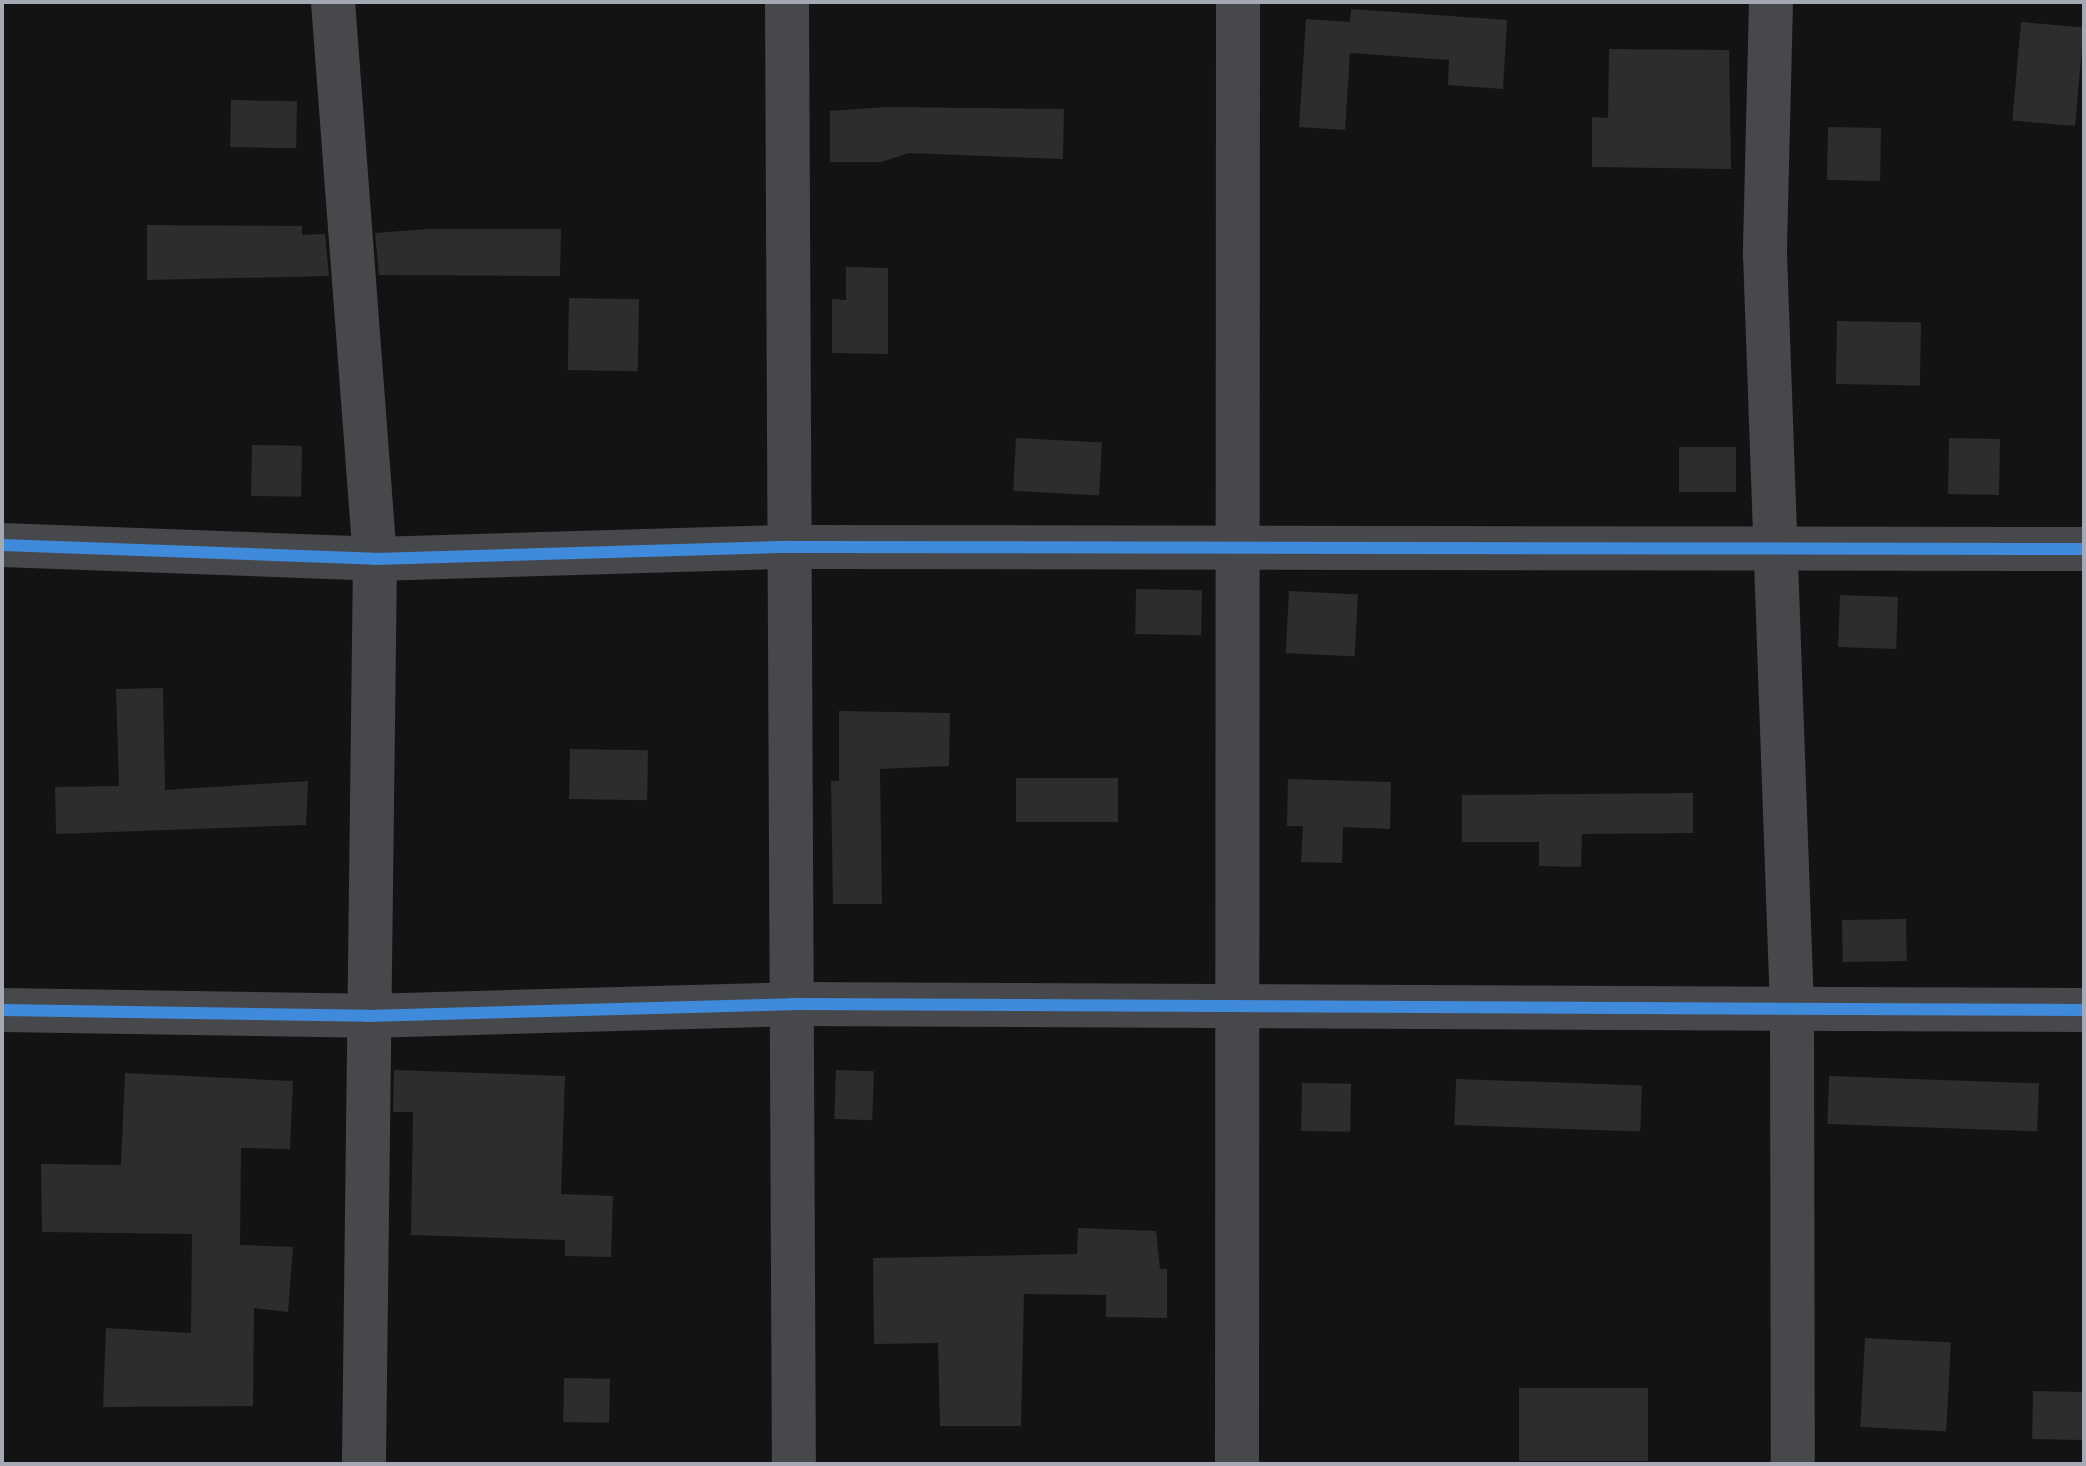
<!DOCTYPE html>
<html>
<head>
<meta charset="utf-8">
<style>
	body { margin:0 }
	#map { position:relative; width:2086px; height:1466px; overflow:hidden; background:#131313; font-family:Karla,sans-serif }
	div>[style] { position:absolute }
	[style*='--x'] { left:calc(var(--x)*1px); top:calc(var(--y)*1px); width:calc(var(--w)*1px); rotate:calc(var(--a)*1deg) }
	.building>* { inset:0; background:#2d2d2e; transform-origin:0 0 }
	.street>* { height:44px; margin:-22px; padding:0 22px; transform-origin:22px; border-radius:22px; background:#47484c }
	.cycleway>* { height:12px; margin:-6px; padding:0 6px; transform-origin:6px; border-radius:6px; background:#408adc }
	span { translate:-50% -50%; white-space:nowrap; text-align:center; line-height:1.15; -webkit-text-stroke:8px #0d0d0f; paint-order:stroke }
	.frame { position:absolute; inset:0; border:4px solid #a4a9b4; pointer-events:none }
</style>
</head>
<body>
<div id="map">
	<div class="building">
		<div style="clip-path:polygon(1351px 9px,1507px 20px,1503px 89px,1448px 85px,1449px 60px,1350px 53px,1345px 130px,1299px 127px,1306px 19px,1350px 22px)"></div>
		<div style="left:2021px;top:22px;width:63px;height:99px;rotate:5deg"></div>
		<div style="clip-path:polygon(1609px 49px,1729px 50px,1731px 169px,1592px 167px,1592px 117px,1608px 118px)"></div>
		<div style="left:231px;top:100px;width:66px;height:47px;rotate:1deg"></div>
		<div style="clip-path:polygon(886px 107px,1064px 109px,1063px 159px,909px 153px,881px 162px,830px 162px,830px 111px)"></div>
		<div style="left:1828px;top:127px;width:53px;height:53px;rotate:1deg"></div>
		<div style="clip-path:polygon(147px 225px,302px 226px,302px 235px,325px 234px,329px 276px,147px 280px)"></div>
		<div style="clip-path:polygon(427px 229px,561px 229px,560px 276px,379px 275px,375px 233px)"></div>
		<div style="clip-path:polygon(846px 267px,888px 268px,888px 354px,832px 353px,832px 299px,846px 300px)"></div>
		<div style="left:569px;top:298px;width:70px;height:72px;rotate:1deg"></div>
		<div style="left:1837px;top:321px;width:84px;height:63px;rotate:1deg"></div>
		<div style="left:1016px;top:438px;width:86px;height:53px;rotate:3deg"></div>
		<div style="left:1949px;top:438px;width:51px;height:56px;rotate:1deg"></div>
		<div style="left:252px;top:445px;width:50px;height:51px;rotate:1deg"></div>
		<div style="left:1736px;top:447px;width:45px;height:57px;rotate:90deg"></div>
		<div style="left:1136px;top:589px;width:66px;height:45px;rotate:1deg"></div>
		<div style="left:1289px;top:591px;width:69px;height:62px;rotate:3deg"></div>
		<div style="left:1840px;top:595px;width:58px;height:52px;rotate:2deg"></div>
		<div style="clip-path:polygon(163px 688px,165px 790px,308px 781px,306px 825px,56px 834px,55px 787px,119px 786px,116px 689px)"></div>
		<div style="clip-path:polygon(839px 711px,950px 713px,949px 766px,880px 769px,882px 904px,833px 904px,831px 781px,839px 781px)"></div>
		<div style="left:570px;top:749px;width:78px;height:50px;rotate:1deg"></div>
		<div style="left:1118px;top:778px;width:44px;height:102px;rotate:90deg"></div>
		<div style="clip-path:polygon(1288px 779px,1391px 782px,1390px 829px,1343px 827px,1342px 863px,1301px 862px,1303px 826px,1287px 826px)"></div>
		<div style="clip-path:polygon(1693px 793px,1693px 833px,1582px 834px,1581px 867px,1539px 866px,1539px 842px,1462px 842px,1462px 795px)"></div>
		<div style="left:1906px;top:919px;width:42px;height:64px;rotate:89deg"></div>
		<div style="clip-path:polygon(394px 1070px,565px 1076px,561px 1194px,613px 1196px,611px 1257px,565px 1256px,565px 1240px,411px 1235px,413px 1112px,393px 1112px)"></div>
		<div style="left:836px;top:1070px;width:38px;height:49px;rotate:2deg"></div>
		<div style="clip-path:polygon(125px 1073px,293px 1081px,290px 1149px,241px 1148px,240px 1245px,293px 1247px,288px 1312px,254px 1308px,253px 1406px,103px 1407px,106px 1328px,191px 1333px,192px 1234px,42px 1232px,41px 1164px,121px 1165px)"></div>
		<div style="left:1829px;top:1076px;width:210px;height:48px;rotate:2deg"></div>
		<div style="left:1456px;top:1079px;width:186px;height:46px;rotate:2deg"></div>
		<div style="left:1302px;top:1083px;width:49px;height:48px;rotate:1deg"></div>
		<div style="clip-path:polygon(1078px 1228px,1156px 1231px,1160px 1269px,1167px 1269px,1167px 1318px,1106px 1317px,1106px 1295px,1024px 1294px,1021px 1426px,940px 1426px,938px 1343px,874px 1344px,873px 1258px,1077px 1254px)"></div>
		<div style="left:1865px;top:1338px;width:86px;height:89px;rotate:3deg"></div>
		<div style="left:564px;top:1378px;width:46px;height:44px;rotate:1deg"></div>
		<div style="left:1519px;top:1388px;width:129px;height:73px"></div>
		<div style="left:2033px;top:1391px;width:51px;height:48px;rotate:1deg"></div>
	</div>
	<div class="street">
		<div style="--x:333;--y:2;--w:559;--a:85.69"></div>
		<div style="--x:375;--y:559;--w:905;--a:90.7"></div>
		<div style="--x:787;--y:2;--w:1462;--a:89.73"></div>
		<div style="--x:1771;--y:2;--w:252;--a:91.4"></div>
		<div style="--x:1765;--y:254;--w:754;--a:87.95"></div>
		<div style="--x:1792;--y:1008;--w:456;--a:89.9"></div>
		<div style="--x:2;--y:545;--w:373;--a:2.1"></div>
		<div style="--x:375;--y:559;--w:415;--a:-1.7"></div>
		<div style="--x:790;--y:547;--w:1294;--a:0.09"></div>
		<div style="--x:2;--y:1010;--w:365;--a:0.9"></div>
		<div style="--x:367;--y:1016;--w:425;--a:-1.6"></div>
		<div style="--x:792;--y:1004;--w:1292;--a:0.27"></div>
		<div style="--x:1237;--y:1464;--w:1462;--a:-89.96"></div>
	</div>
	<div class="cycleway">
		<div style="--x:2;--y:545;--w:373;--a:2.1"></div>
		<div style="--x:375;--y:559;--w:415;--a:-1.7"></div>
		<div style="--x:790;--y:547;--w:1294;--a:0.09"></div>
		<div style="--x:2;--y:1010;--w:365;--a:0.9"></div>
		<div style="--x:367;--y:1016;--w:425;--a:-1.6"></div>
		<div style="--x:792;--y:1004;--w:1292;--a:0.27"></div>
	</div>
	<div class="frame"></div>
</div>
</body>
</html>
